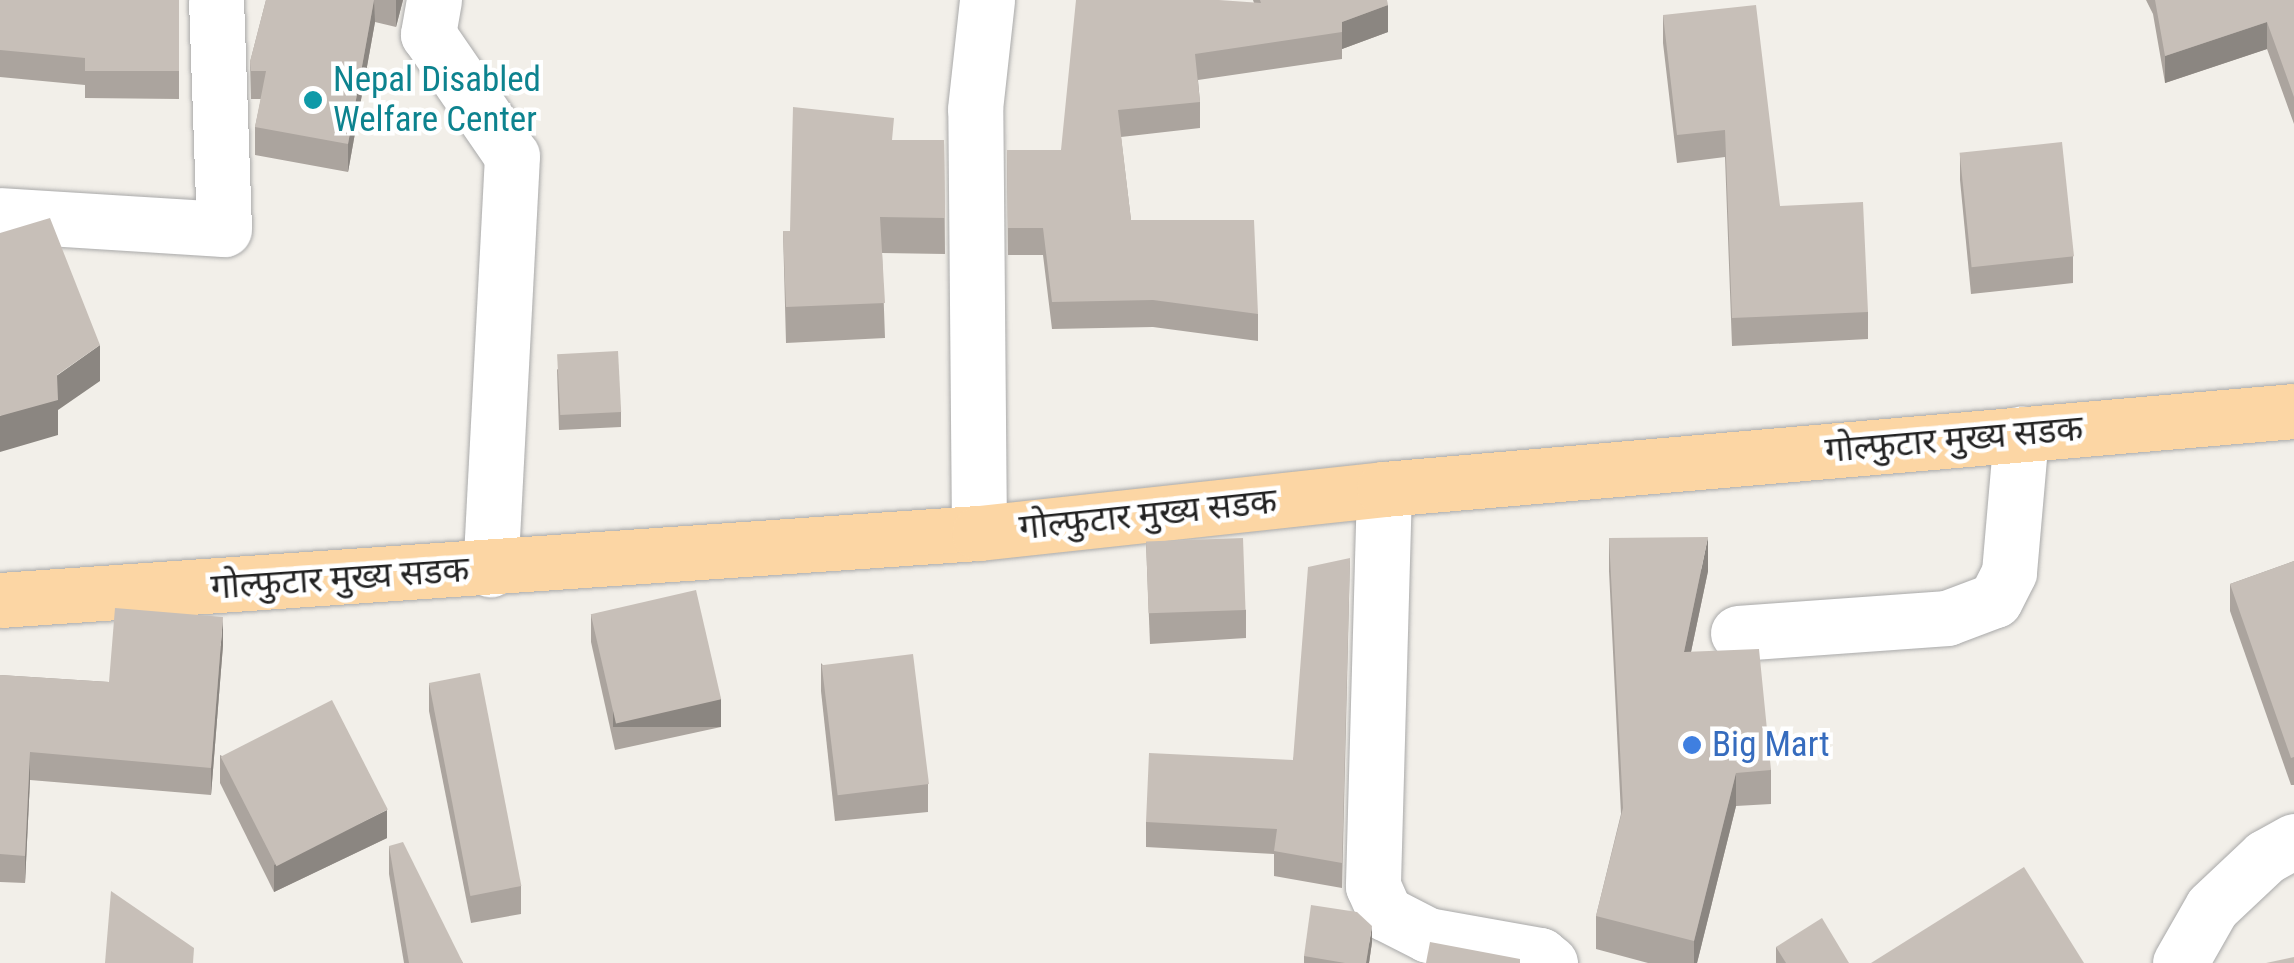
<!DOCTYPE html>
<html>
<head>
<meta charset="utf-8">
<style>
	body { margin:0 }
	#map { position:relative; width:2294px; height:963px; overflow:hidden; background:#f2efe9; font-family:"Roboto Condensed","Noto Sans Devanagari",sans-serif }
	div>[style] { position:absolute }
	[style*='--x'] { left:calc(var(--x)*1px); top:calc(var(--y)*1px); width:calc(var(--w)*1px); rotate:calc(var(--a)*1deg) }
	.roads { filter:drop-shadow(0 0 2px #a9a9a9) drop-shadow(0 0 2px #a9a9a9) }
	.minor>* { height:55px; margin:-27.5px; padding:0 27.5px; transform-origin:27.5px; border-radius:27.5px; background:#fff }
	.major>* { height:55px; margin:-27.5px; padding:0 27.5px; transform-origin:27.5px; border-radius:27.5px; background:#fcd6a4 }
	.wall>* { inset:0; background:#aba49e }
	.shaded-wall>* { inset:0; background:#8b8681; transform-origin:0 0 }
	.building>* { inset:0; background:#c7bfb8; transform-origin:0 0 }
	.dots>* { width:28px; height:28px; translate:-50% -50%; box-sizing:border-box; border:5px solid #fff; border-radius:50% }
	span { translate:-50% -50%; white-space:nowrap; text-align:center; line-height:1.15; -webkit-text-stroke:9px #fff; paint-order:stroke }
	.culture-label { font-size:35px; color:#0d838f }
	.left { translate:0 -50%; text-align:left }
	.street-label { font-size:35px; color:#222 }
	.shop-label { font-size:35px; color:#366cbe }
</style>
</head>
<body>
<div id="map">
	<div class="roads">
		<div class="minor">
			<div style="--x:434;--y:0;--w:35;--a:100"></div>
			<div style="--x:428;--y:34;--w:148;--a:55.5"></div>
			<div style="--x:512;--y:156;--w:414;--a:93"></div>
			<div style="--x:0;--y:215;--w:224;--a:3.6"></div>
			<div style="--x:224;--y:229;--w:229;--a:-92"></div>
			<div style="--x:1384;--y:489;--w:397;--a:91.6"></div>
			<div style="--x:1373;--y:886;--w:30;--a:66"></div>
			<div style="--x:1385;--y:913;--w:48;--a:27.1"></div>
			<div style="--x:1428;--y:935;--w:114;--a:10.1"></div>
			<div style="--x:1540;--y:955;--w:13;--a:39"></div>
			<div style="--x:979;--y:533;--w:424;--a:-90.5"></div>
			<div style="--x:975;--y:109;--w:110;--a:-83.7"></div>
			<div style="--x:1738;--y:633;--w:210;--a:-4.1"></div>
			<div style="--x:1947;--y:618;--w:51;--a:-20.6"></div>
			<div style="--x:1995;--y:600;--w:31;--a:-63"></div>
			<div style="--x:2009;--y:572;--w:139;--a:-85"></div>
			<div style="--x:2180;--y:963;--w:64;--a:-60.3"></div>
			<div style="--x:2212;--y:907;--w:73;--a:-43.3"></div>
			<div style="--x:2265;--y:857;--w:33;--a:-29"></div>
		</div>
		<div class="major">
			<div style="--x:0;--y:600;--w:981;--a:-3.92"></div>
			<div style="--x:979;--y:533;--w:407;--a:-6.2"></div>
			<div style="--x:1384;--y:489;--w:913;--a:-4.9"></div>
		</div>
	</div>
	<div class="wall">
		<div style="clip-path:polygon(0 0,179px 0,179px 99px,85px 98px,85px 85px,0 77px)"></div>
		<div style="clip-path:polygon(266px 0,403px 0,396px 27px,375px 22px,348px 172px,255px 155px,255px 127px,261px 99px,251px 99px,250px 62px)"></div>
		<div style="clip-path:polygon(1253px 0,1387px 0,1388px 32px,1342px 49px,1342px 59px,1198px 80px,1200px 102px,1200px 128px,1121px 137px,1131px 220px,1258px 314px,1258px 341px,1153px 327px,1052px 329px,1043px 255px,1008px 255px,1007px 150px,1061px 150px,1254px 3px)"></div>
		<div style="clip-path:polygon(2146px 0,2294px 0,2294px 124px,2267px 49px,2165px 83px,2153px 14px)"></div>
		<div style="clip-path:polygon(1663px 15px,1780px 206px,1868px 312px,1868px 339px,1732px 346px,1725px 157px,1677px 163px,1663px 43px)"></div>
		<div style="clip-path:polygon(894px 140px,944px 140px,945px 254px,882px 253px,885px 338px,786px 343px,783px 231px,790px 231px)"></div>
		<div style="clip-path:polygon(1960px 153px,2073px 256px,2073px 283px,1971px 294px,1960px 180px)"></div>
		<div style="clip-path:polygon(557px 369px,621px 412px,621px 427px,559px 430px)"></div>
		<div style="clip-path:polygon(1609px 538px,1708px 571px,1691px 652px,1771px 770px,1771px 804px,1736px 806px,1697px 963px,1648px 963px,1596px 949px,1596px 916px,1621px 814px,1609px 571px)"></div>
		<div style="clip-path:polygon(1146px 542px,1246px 610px,1246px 638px,1150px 644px)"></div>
		<div style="clip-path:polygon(1350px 558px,1342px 888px,1274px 876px,1274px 854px,1146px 847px,1146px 822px,1293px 760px)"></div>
		<div style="clip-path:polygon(2294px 561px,2294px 785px,2291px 785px,2230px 611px,2230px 584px)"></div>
		<div style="clip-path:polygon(591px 614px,721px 727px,615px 750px,591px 642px)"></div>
		<div style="clip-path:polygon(223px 645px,211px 795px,30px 780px,25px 883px,0 882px,0 675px,109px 682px)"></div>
		<div style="clip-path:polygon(821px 663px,928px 784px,928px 812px,835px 821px,821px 691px)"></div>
		<div style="clip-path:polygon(429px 683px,521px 886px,521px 914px,471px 923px,429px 711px)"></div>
		<div style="clip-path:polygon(220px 755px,387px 838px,274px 892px,220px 783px)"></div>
		<div style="clip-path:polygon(389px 846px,463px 963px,404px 963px,389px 874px)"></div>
		<div style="clip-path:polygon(1372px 942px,1369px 963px,1304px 963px,1304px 956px)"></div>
		<div style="clip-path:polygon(1776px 947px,1849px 963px,1776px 963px)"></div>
	</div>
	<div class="shaded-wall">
		<div style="clip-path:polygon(374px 0,375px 22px,348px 172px,348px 144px)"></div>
		<div style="clip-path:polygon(396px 0,403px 0,396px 27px)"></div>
		<div style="clip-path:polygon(1388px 5px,1388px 32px,1342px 49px,1342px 22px)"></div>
		<div style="clip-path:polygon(2267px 22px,2267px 49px,2165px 83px,2165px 56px)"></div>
		<div style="clip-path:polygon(100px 345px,100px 381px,58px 410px,58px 435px,0 452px,0 416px)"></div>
		<div style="clip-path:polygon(1708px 537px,1708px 571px,1684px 685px,1684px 652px)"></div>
		<div style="clip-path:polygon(223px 617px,223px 645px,211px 795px,211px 768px)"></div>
		<div style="left:721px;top:699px;width:28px;height:108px;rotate:90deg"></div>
		<div style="clip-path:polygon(30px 752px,30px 780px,25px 883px,25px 856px)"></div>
		<div style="clip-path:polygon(1736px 773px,1736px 806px,1697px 963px,1694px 963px,1694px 941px)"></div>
		<div style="clip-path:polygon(387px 810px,387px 838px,274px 892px,274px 865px)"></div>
		<div style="clip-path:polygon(1372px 926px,1372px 942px,1369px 963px,1366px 963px)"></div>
	</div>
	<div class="building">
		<div style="clip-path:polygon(0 0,179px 0,179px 71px,85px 71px,85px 58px,0 50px)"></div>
		<div style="clip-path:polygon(266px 0,374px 0,348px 144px,255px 127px,266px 71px,251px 71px,250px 62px)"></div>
		<div style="clip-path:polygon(1076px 0,1219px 0,1261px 3px,1260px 0,1387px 0,1388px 5px,1342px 22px,1342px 32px,1195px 54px,1200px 102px,1118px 110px,1131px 220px,1254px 220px,1258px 314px,1153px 300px,1052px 302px,1043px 228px,1008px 228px,1007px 150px,1061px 150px)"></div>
		<div style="clip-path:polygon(2155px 0,2294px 0,2294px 97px,2267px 22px,2165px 56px)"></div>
		<div style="clip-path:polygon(1756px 5px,1780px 206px,1863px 202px,1868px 312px,1732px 318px,1725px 130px,1677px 135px,1663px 15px)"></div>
		<div style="clip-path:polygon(793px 107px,894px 118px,892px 140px,944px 140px,945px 218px,880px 217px,885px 303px,786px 307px,783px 231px,790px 231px)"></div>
		<div style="left:2062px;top:142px;width:115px;height:103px;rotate:84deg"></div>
		<div style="clip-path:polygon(50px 218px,100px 345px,57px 375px,58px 400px,0 416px,0 233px)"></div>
		<div style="left:618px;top:351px;width:61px;height:61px;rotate:87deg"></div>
		<div style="clip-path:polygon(1708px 537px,1684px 652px,1759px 649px,1771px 770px,1736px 773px,1694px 941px,1596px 916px,1623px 808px,1609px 538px)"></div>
		<div style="left:1243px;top:538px;width:72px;height:97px;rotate:88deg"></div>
		<div style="clip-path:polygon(1350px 558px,1342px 863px,1274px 851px,1277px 829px,1146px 822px,1149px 753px,1293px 760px,1308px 567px)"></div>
		<div style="clip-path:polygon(2294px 561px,2294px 757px,2291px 758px,2230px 584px)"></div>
		<div style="left:696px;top:590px;width:112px;height:108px;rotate:77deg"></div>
		<div style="clip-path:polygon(115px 608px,223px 617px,211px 768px,30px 752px,25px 856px,0 854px,0 675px,109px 682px)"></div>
		<div style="left:913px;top:654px;width:131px;height:92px;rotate:83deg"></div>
		<div style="left:480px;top:673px;width:217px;height:52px;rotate:79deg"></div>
		<div style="left:332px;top:700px;width:123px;height:125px;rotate:63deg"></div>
		<div style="clip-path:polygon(403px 842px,463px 963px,409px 963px,389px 846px)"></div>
		<div style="clip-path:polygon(2024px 867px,2084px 963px,1871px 963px)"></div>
		<div style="clip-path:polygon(111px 891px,194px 948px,193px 963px,105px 963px)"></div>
		<div style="clip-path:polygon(1311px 905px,1357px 912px,1372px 926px,1366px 963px,1345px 963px,1304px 956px)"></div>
		<div style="clip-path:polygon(1822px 918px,1849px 963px,1786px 963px,1776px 947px)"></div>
		<div style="clip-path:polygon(1430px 942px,1520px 959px,1520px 963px,1426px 963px)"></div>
		<div style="clip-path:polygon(2294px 957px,2294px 963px,2266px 963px)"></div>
	</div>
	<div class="dots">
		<div style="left:313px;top:100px;background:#0f9aa8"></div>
		<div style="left:1692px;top:745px;background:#3f7fe0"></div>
	</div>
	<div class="culture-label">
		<span class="left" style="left:333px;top:100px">Nepal Disabled<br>Welfare Center</span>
	</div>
	<div class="street-label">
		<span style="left:1954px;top:440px;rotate:-5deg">गोल्फुटार मुख्य सडक</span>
		<span style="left:1148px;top:515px;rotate:-6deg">गोल्फुटार मुख्य सडक</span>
		<span style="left:340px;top:579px;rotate:-4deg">गोल्फुटार मुख्य सडक</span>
	</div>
	<div class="shop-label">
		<span class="left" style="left:1712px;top:745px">Big Mart</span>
	</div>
</div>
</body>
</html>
